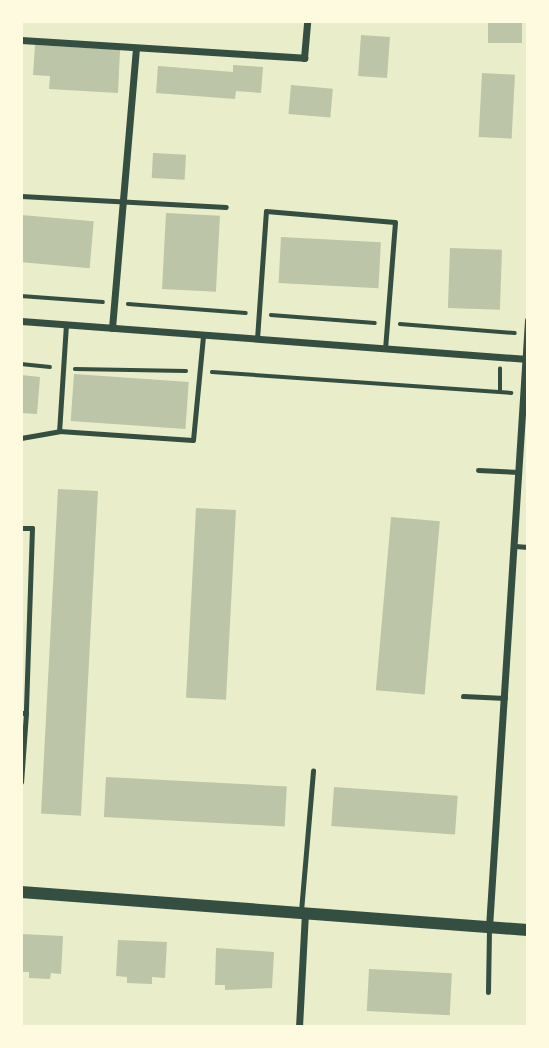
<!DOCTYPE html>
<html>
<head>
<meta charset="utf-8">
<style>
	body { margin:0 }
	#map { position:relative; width:549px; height:1048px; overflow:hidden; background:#e9edc9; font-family:"Golos Text",sans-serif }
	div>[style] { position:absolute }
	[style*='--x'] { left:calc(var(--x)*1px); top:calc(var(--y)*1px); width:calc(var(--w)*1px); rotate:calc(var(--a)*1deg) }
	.building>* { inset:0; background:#bcc5a7; transform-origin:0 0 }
	.path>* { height:3.5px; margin:-1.75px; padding:0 1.75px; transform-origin:1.75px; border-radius:1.75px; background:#344e41 }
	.service>* { height:5px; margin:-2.5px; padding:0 2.5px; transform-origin:2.5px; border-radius:2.5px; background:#344e41 }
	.minor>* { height:7px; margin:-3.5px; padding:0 3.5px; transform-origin:3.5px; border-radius:3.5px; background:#344e41 }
	.tertiary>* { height:12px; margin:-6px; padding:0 6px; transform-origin:6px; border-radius:6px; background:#344e41 }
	span { translate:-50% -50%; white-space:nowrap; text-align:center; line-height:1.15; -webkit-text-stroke:5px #fefae0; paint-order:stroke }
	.frame { position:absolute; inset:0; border:23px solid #fefae0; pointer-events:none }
</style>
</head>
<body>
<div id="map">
	<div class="building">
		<div style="left:488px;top:21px;width:34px;height:22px"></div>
		<div style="left:361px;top:35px;width:29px;height:41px;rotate:4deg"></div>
		<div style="clip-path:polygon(35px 45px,120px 50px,118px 93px,49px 89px,50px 76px,33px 75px)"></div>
		<div style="clip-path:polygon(233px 65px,263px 67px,261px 93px,236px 91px,235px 99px,156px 93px,158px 66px,233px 72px)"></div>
		<div style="left:482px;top:73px;width:33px;height:64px;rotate:3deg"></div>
		<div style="left:291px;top:85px;width:42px;height:29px;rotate:5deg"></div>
		<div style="left:153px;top:153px;width:33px;height:25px;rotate:3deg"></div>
		<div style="left:166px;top:213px;width:54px;height:76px;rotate:3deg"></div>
		<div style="left:21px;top:215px;width:73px;height:47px;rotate:5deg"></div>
		<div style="left:281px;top:237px;width:100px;height:46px;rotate:3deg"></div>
		<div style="left:450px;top:248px;width:52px;height:60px;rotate:2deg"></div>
		<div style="left:74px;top:374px;width:115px;height:47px;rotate:4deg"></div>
		<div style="clip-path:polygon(21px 375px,40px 377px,37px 414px,21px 413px)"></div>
		<div style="left:58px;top:489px;width:40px;height:325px;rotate:3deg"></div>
		<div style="left:196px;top:508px;width:40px;height:190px;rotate:3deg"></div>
		<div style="left:391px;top:517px;width:49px;height:174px;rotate:5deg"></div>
		<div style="left:106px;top:777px;width:181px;height:40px;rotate:3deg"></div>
		<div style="left:334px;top:787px;width:124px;height:39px;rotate:4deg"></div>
		<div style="clip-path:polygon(21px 934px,63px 936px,61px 974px,51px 973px,50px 979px,29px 978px,29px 972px,21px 972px)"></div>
		<div style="clip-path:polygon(118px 940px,167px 942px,165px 978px,152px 977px,152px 984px,127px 983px,127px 977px,116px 976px)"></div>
		<div style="clip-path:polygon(216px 948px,274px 952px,272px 988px,225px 990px,225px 985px,215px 985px)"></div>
		<div style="left:369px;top:969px;width:83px;height:42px;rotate:3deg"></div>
	</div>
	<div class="path">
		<div style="--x:21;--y:296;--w:82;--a:4.2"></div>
		<div style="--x:128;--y:304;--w:118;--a:4.4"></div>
		<div style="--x:271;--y:315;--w:104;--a:4.4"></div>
		<div style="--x:400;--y:324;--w:115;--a:4.5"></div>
		<div style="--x:21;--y:364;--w:29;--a:6"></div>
		<div style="--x:75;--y:369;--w:111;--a:1"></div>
		<div style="--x:212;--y:372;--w:300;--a:4"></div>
		<div style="--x:500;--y:392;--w:23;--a:-90"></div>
	</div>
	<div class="service">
		<div style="--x:21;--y:196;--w:205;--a:3.1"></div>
		<div style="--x:66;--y:324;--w:107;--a:93.7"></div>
		<div style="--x:59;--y:431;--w:134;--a:3.8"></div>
		<div style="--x:193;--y:440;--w:104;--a:-84.5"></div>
		<div style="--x:257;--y:339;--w:128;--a:-86"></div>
		<div style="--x:266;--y:211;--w:129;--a:4.9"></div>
		<div style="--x:395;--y:222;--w:127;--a:94.5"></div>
		<div style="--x:21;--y:438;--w:39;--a:-10"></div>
		<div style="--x:478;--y:470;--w:41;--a:2.8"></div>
		<div style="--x:21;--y:528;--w:11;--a:0"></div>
		<div style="--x:32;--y:528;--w:185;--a:91.9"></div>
		<div style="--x:515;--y:546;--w:13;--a:4"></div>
		<div style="--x:463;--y:696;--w:42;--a:2.7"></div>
		<div style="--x:21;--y:713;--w:5;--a:0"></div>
		<div style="--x:26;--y:713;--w:69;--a:94.1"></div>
		<div style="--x:301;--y:911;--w:141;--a:-85.1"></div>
		<div style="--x:488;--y:992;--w:63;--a:-89.1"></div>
	</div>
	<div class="minor">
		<div style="--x:21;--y:40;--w:284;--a:3.6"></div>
		<div style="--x:304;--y:58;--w:37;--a:-85"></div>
		<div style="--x:21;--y:321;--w:508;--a:4.29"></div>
		<div style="--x:112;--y:328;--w:281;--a:-85.1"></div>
		<div style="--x:489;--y:927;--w:608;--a:-86.32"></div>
		<div style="--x:299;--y:1027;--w:115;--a:-87"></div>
	</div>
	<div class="tertiary">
		<div style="--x:21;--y:892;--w:508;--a:4.29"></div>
	</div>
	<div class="frame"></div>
</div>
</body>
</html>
